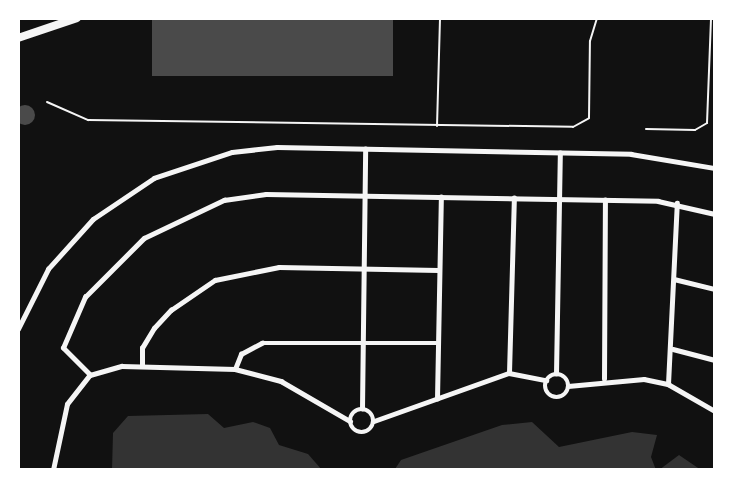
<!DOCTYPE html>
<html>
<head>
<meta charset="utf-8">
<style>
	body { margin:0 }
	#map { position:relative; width:733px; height:488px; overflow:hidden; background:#111; font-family:"Asap Condensed",sans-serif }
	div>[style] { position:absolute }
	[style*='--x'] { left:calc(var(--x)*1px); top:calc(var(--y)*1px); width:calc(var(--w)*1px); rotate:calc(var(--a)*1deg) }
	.water>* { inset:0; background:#333 }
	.building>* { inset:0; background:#4a4a4a; transform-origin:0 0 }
	.round { border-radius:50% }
	.service>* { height:2px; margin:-1px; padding:0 1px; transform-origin:1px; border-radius:1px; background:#f5f5f5 }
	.minor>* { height:4.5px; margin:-2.25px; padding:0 2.25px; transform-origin:2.25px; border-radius:2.25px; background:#f5f5f5 }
	.minor>.ring { margin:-2.25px; padding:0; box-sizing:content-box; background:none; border:4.5px solid #f5f5f5; border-radius:50% }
	.primary>* { height:8px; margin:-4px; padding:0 4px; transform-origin:4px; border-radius:4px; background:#f5f5f5 }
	span { translate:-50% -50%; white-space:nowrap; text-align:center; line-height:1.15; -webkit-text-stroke:5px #fff; paint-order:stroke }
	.frame { position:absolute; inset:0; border:20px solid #fff; pointer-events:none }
</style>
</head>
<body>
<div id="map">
	<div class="water">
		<div style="clip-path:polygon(208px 414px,224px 428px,253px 422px,270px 428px,279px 445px,308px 454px,322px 470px,112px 470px,113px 433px,128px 416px)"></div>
		<div style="clip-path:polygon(532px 422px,559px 447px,632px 432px,657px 435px,651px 457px,656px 470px,395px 469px,401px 460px,502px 425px)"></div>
		<div style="clip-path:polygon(679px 455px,701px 470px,659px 470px)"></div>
	</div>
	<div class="building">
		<div style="left:152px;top:18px;width:241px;height:58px"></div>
		<div class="round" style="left:15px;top:105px;width:20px;height:20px"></div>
	</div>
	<div class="service">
		<div style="--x:47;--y:102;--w:45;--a:23.7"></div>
		<div style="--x:88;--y:120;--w:485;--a:0.8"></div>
		<div style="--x:573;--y:127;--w:18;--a:-29"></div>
		<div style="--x:589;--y:118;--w:77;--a:-89.3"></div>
		<div style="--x:590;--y:41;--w:24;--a:-73"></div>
		<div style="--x:437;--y:126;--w:108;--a:-88.4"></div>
		<div style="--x:646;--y:129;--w:49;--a:1.2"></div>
		<div style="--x:695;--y:130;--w:14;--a:-30"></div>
		<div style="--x:707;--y:123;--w:105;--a:-87.8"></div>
	</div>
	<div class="minor">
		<div style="--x:674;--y:279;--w:42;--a:13.7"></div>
		<div style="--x:18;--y:329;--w:67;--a:-63.4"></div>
		<div style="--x:48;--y:269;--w:67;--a:-48"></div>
		<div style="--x:93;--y:219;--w:73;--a:-33.9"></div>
		<div style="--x:154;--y:178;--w:82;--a:-18.4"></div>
		<div style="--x:232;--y:152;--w:45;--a:-6.3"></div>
		<div style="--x:277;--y:147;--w:354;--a:1.1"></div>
		<div style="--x:631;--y:154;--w:85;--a:9.5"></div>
		<div style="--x:673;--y:349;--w:43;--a:14.7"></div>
		<div style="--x:142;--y:364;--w:16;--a:-90"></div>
		<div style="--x:142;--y:348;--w:23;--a:-59"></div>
		<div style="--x:154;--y:328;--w:25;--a:-47"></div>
		<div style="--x:171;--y:310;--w:53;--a:-34.3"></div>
		<div style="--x:215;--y:280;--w:65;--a:-11.5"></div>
		<div style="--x:279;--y:267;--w:159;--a:1.1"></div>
		<div style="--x:235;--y:369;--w:16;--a:-68"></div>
		<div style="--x:241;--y:354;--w:24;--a:-28"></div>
		<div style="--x:262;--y:343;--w:175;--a:0"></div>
		<div style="--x:509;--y:373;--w:175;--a:-88.4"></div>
		<div style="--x:556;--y:374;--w:221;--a:-89"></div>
		<div class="ring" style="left:545px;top:374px;width:19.5px;height:19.5px"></div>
		<div style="--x:90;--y:375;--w:38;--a:-135"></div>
		<div style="--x:63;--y:348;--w:56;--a:-66.7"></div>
		<div style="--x:85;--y:297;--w:83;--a:-45"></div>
		<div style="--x:144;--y:238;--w:89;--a:-25.4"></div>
		<div style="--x:224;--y:200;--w:42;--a:-8.1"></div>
		<div style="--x:266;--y:194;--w:392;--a:1"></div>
		<div style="--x:658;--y:201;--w:58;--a:12.8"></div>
		<div style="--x:604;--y:379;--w:179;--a:-89.7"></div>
		<div style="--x:668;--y:384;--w:181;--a:-87.2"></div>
		<div style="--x:568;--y:386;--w:76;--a:-5.3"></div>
		<div style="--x:644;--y:379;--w:25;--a:12"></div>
		<div style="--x:668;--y:384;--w:54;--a:29.9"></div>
		<div style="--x:437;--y:399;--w:202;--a:-88.9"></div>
		<div style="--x:362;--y:409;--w:260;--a:-89.3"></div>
		<div class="ring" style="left:350px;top:409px;width:19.5px;height:19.5px"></div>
		<div style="--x:374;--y:421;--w:143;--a:-19.6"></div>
		<div style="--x:509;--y:373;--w:38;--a:11"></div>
		<div style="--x:53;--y:470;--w:67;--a:-78"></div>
		<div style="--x:67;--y:404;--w:37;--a:-52"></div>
		<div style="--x:90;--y:375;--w:33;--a:-16"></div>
		<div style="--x:122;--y:366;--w:113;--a:1.5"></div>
		<div style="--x:235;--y:369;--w:48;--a:14.6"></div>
		<div style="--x:281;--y:381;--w:80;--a:30.1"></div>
	</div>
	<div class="primary">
		<div style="--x:18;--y:38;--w:62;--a:-18.7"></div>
	</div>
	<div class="frame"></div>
</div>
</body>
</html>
